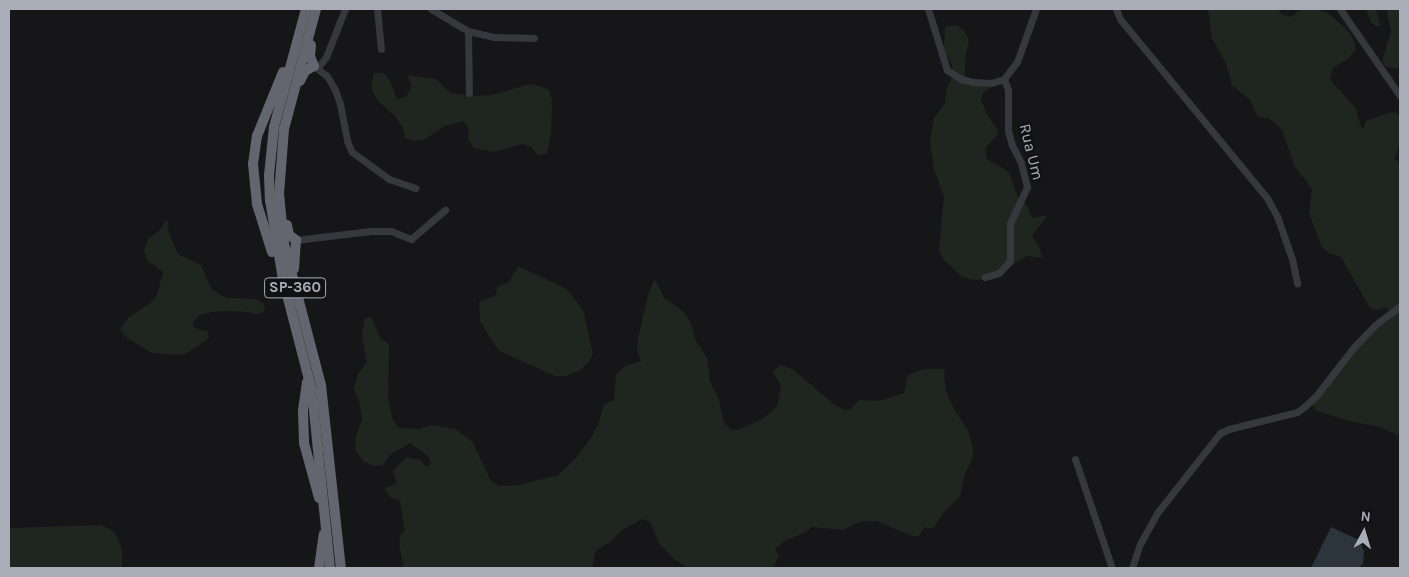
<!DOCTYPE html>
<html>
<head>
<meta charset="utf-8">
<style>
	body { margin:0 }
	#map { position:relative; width:1409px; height:577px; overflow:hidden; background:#161618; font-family:Karla,sans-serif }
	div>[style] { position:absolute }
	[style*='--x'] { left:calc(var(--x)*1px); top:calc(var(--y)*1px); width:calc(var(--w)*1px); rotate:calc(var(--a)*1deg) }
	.green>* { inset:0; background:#1e261f }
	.water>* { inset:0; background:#2c353c }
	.minor>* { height:7px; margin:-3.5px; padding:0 3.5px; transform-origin:3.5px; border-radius:3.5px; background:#37383d }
	.highway>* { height:10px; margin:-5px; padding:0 5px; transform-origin:5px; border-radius:5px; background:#63666e }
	span { translate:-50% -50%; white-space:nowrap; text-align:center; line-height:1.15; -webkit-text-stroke:4px #111113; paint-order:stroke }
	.shield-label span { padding:1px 4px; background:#111113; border:1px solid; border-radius:4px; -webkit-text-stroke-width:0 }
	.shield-label { font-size:15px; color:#a8adb8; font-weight:700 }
	.street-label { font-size:16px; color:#a8adb8 }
	.frame { position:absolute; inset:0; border:10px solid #a8adb8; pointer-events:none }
	.north { position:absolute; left:1339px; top:507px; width:50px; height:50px; -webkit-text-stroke:4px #111113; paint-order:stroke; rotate:6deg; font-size:14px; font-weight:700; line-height:20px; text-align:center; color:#a8adb8 }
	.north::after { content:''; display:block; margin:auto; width:18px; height:22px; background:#a8adb8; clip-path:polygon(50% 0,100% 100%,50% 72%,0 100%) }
</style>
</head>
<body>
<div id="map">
	<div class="green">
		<div style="clip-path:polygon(1208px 9px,1278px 9px,1282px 14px,1291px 17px,1301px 9px,1317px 9px,1331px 15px,1349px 32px,1355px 43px,1355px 50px,1349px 58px,1333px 68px,1330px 80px,1356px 108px,1361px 128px,1364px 128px,1366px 121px,1388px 113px,1394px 112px,1400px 115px,1400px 145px,1394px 158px,1400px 164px,1400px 436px,1380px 427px,1349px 421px,1314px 410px,1313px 403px,1316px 395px,1388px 313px,1388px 309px,1385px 307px,1377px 310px,1370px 308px,1341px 257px,1329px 253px,1322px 247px,1309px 213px,1312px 189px,1294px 165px,1282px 130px,1270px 119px,1258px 117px,1250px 100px,1232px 85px,1226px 63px,1212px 38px)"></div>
		<div style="clip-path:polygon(1366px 9px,1376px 9px,1380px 24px,1378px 27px,1371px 23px)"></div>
		<div style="clip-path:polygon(1386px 9px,1400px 9px,1400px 67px,1397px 68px,1386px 67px,1382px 61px,1391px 31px)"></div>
		<div style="clip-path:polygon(956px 25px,964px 30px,969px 40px,965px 60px,965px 79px,977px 80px,992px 87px,984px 92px,981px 99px,988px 116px,998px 130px,996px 137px,985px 148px,987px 159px,1009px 172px,1018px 197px,1027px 205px,1032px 218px,1048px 215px,1032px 235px,1040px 249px,1042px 258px,1027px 256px,991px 276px,978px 280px,969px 279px,960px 275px,944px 260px,939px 250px,944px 197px,934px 169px,930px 141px,934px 118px,945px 103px,946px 91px,953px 75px,952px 65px,944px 49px,945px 27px)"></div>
		<div style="clip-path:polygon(374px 73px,384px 73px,390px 81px,397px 100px,407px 96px,412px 85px,407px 75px,436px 79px,451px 93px,473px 96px,492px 95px,530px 84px,540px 86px,549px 90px,552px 100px,551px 135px,547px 154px,538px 155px,531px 147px,522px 144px,494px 152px,474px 148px,468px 140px,469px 129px,463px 121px,444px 126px,424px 140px,414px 141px,405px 138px,403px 128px,395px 116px,378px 101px,372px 91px,372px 82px)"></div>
		<div style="clip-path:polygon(167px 219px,169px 233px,178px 254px,201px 265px,212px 290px,227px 298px,255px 299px,263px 303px,265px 309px,263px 312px,257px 314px,239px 311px,217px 311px,200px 315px,194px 320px,193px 326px,198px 329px,208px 331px,209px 338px,187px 353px,178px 355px,152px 353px,127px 338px,120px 330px,129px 317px,149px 304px,157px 296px,163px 272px,147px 260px,144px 250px,148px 238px,159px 231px)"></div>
		<div style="clip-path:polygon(518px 266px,567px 289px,583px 310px,593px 353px,589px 362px,579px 371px,566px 376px,555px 376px,502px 352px,496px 347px,480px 321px,479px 302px,496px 295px,497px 287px,509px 282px)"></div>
		<div style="clip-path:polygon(655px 279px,664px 298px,684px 312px,691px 323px,696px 341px,707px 358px,710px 381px,719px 400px,724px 422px,731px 430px,737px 430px,761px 420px,777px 407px,781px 386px,773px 372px,780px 365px,792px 369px,835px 405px,845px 410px,851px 409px,859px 400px,879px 401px,904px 393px,908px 375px,924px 369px,946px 369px,944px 373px,946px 391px,955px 411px,967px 428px,973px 448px,972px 459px,965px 474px,960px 496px,943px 513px,935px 526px,931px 529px,924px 527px,919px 536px,912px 536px,877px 521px,862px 521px,843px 530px,812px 527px,802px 534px,786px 540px,775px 549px,779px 556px,773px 568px,689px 568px,675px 560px,659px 543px,650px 522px,642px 519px,622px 530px,609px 543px,596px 550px,592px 568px,404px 568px,399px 544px,401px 533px,405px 531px,400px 501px,390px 497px,384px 489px,397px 483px,393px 471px,407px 457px,420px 460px,425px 466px,429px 466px,431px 463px,428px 456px,410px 443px,391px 454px,383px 465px,374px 466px,363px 461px,356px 451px,355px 439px,362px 419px,359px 401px,354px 389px,358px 374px,367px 362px,362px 336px,365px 318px,372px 317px,380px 338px,389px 344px,388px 399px,393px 420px,399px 428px,420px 429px,431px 425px,455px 429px,472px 441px,491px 481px,499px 486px,520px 485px,558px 475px,576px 458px,590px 439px,598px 425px,604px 404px,614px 400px,616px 374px,627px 365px,641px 361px,637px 350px,638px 338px,649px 292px)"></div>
		<div style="clip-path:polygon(101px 525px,112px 530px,118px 538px,122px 550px,122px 568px,9px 568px,9px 528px)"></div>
	</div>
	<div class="water">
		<div style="clip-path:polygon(1331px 527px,1359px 540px,1364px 551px,1363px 563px,1359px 568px,1311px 568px)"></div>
	</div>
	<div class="minor">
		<div style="--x:377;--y:9;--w:40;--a:84.3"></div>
		<div style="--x:431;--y:9;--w:43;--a:30.7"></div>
		<div style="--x:468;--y:31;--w:27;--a:13"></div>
		<div style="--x:494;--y:37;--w:40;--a:1.4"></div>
		<div style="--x:928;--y:9;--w:64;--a:72.7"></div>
		<div style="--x:947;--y:70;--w:17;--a:33"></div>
		<div style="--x:961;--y:79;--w:12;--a:14"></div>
		<div style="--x:973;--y:82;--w:18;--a:3"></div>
		<div style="--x:991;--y:83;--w:14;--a:-17"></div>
		<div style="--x:1004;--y:79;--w:12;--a:70"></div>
		<div style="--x:1008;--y:90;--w:41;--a:90"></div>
		<div style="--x:1008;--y:131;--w:15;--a:74"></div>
		<div style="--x:1012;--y:145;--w:20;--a:63"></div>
		<div style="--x:1021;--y:163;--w:25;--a:76"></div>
		<div style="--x:1027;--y:187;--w:40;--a:115"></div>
		<div style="--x:1010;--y:223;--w:38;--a:90"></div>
		<div style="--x:1010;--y:261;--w:16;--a:133"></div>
		<div style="--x:999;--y:273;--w:15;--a:164"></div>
		<div style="--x:1116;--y:9;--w:11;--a:68"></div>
		<div style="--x:1120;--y:19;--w:232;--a:50.6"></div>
		<div style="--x:1267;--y:198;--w:21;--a:61"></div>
		<div style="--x:1277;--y:216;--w:46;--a:70.8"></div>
		<div style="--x:1292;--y:259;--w:25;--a:78"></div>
		<div style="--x:1340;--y:9;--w:106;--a:55.4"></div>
		<div style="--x:468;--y:31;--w:62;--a:89.1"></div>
		<div style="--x:314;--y:66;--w:16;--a:38"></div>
		<div style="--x:327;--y:76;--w:16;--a:60"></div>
		<div style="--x:335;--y:90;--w:15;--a:70"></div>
		<div style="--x:340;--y:104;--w:38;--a:79"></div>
		<div style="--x:347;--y:141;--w:12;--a:66"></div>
		<div style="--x:352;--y:152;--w:46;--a:36.1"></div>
		<div style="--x:389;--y:179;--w:28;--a:19"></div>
		<div style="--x:318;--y:67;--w:13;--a:-51"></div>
		<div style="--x:326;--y:57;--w:52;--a:-68.4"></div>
		<div style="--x:1004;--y:79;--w:21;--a:-53"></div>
		<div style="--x:1017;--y:62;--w:56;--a:-70.3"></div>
		<div style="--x:296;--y:240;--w:75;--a:-6.9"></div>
		<div style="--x:370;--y:231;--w:21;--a:0"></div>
		<div style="--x:391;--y:231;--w:22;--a:22"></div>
		<div style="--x:411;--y:239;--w:45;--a:-40.5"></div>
		<div style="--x:1075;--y:459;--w:115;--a:71.3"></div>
		<div style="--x:1132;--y:568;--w:25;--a:-72"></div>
		<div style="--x:1140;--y:544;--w:35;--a:-61"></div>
		<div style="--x:1157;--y:513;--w:102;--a:-51.8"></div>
		<div style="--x:1220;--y:433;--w:10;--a:-24"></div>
		<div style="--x:1229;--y:429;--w:70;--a:-14"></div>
		<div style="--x:1297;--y:412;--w:9;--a:-36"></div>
		<div style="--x:1304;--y:407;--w:16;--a:-43"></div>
		<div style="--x:1316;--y:396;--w:62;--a:-52.2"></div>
		<div style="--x:1354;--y:347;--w:30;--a:-46"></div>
		<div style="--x:1375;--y:325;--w:31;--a:-37"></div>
	</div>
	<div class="highway">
		<div style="--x:306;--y:9;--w:122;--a:105.2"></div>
		<div style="--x:274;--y:127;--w:48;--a:95.9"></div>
		<div style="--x:269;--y:175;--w:25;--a:88"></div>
		<div style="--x:270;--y:200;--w:80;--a:80.7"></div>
		<div style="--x:283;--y:279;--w:116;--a:75.5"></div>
		<div style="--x:312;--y:391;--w:178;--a:84.2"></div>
		<div style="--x:316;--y:9;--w:124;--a:104.9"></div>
		<div style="--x:284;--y:129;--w:65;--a:94.4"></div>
		<div style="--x:279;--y:194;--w:50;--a:84.3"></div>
		<div style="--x:284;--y:244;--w:146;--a:75.3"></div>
		<div style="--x:321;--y:385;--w:184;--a:83.8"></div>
		<div style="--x:300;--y:81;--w:11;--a:-63"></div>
		<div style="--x:305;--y:71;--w:10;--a:-29"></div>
		<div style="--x:314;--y:66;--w:11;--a:-112"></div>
		<div style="--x:310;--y:56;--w:11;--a:-85"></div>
		<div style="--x:287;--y:225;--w:10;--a:79"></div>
		<div style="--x:289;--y:235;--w:9;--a:36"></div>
		<div style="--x:296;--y:240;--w:29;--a:94"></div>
		<div style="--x:272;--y:252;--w:50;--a:-107.4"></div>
		<div style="--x:257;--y:204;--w:40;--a:-95.7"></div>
		<div style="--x:253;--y:164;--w:28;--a:-82"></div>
		<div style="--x:257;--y:136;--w:69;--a:-67.9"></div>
		<div style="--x:307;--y:382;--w:30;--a:98"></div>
		<div style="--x:303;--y:412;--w:31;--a:88"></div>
		<div style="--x:304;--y:443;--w:57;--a:74.7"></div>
		<div style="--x:319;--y:568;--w:34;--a:-82"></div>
	</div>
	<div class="shield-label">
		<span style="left:295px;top:288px">SP-360</span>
	</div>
	<div class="street-label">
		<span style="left:1031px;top:152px;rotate:76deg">Rua Um</span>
	</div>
	<div class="frame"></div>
	<div class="north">N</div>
</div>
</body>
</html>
